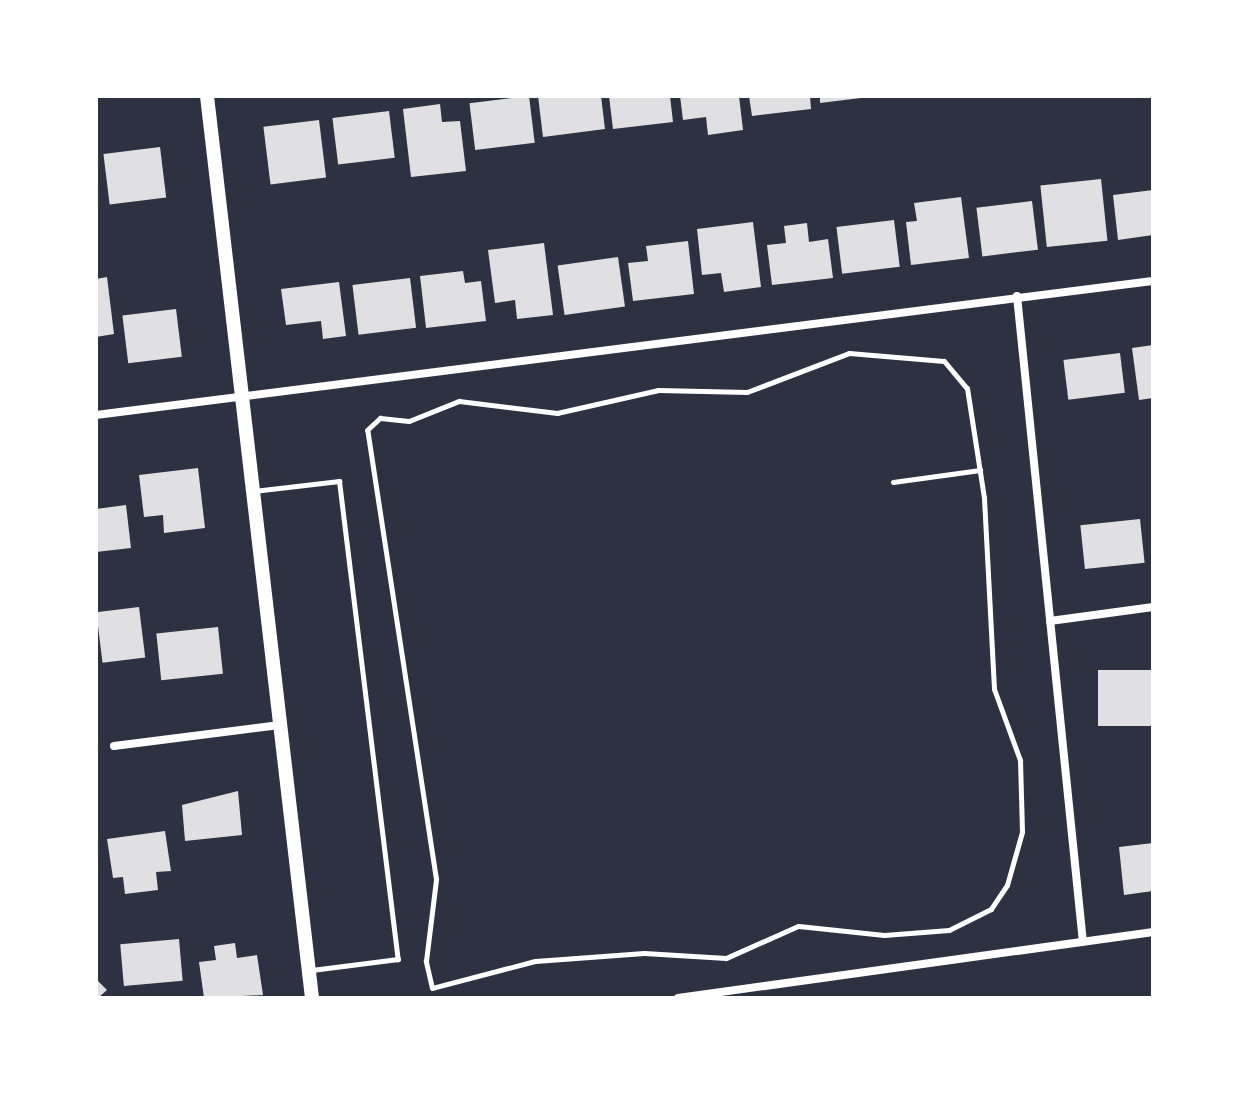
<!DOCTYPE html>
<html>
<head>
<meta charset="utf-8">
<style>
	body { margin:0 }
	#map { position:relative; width:1249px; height:1094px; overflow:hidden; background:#2d3142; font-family:Roboto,sans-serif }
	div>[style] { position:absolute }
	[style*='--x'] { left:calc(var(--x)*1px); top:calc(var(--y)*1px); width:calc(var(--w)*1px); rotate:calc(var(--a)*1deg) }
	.building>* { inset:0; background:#e0e0e3; transform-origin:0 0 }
	.path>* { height:5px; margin:-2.5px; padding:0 2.5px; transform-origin:2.5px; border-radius:2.5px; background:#fff }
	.service>* { height:5px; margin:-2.5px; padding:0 2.5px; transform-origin:2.5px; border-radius:2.5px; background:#fff }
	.minor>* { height:8px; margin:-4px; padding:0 4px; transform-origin:4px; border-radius:4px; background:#fff }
	.tertiary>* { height:14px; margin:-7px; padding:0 7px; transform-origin:7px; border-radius:7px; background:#fff }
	span { translate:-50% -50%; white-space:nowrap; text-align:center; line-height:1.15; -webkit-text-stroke:8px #fff; paint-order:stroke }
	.frame { position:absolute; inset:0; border:98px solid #fff; pointer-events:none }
</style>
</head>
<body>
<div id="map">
	<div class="building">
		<div style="left:529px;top:96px;width:47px;height:60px;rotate:83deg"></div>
		<div style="clip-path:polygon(538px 96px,601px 96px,605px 129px,543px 137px)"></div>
		<div style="clip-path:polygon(609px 96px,670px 96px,673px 122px,613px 129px)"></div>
		<div style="clip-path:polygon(680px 96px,739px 96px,743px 130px,708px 135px,706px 117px,683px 120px)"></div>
		<div style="clip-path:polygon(749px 96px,810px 96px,811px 109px,752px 116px)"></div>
		<div style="clip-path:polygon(820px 96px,860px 96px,861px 98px,820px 103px)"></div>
		<div style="clip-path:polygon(440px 104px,442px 122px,460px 121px,466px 171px,411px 177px,403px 109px)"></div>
		<div style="left:389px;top:111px;width:47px;height:57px;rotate:83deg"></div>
		<div style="left:319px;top:120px;width:58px;height:56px;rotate:83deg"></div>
		<div style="left:160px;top:147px;width:51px;height:57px;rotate:83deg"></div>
		<div style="left:1101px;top:179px;width:62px;height:61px;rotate:84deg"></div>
		<div style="clip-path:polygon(1153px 190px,1153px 235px,1118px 240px,1113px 195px)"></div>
		<div style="clip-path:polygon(961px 197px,969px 258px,911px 265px,906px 222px,917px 221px,914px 203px)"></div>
		<div style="left:1032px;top:201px;width:49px;height:56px;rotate:83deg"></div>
		<div style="left:894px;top:220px;width:47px;height:58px;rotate:83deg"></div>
		<div style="clip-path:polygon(753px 222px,761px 287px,724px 292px,721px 273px,702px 275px,697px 229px)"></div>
		<div style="clip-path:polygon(807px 223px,809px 242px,828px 239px,833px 278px,772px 285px,767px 245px,786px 243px,784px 226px)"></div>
		<div style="clip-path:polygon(688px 241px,694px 294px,633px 301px,628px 263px,648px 261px,646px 246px)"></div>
		<div style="clip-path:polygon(544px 243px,553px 315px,517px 319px,515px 300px,495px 303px,488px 250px)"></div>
		<div style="left:618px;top:257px;width:50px;height:61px;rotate:82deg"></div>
		<div style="clip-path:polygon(463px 271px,465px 283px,481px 281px,486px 321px,426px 328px,420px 276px)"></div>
		<div style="clip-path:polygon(107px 277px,114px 334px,96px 337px,96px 279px)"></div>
		<div style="left:410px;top:278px;width:50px;height:58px;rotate:83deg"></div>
		<div style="clip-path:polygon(339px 282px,346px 336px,323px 339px,321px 321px,286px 325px,281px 289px)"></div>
		<div style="left:176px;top:309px;width:48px;height:54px;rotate:83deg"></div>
		<div style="clip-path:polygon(1153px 345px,1153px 398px,1139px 400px,1132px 348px)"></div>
		<div style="left:1120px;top:353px;width:40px;height:57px;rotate:83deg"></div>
		<div style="clip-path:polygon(198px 468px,205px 528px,164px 533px,163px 515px,144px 517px,139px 475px)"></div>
		<div style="clip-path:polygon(126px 505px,131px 548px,96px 552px,96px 509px)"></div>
		<div style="left:1140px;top:519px;width:44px;height:60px;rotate:84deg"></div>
		<div style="left:139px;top:607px;width:51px;height:43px;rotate:83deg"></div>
		<div style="left:218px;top:627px;width:47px;height:62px;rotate:84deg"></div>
		<div style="left:1153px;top:670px;width:56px;height:55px;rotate:90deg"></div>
		<div style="clip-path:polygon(238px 791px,242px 835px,185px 841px,182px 805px)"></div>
		<div style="clip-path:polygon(165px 831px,171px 871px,156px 872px,158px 890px,125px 894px,123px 877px,113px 878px,107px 839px)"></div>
		<div style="clip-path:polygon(1153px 843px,1153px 891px,1124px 895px,1119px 847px)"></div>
		<div style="left:179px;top:939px;width:42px;height:59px;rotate:85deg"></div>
		<div style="clip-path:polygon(235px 943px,237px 958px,257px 955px,263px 995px,204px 998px,199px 962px,216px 960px,214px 946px)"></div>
		<div style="clip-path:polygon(96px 979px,107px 990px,98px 998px,96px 998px)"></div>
	</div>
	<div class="path">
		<div style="--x:849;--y:353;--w:95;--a:4.8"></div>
		<div style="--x:944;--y:361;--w:35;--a:50"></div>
		<div style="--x:967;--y:388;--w:111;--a:81.2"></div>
		<div style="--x:984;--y:498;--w:191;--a:87"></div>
		<div style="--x:994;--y:689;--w:76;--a:69.9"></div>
		<div style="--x:1020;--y:760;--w:72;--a:88.4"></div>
		<div style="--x:1022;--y:832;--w:55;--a:105.8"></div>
		<div style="--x:1007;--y:885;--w:29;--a:124"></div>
		<div style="--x:991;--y:909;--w:47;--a:153.4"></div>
		<div style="--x:949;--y:930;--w:65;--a:175.6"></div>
		<div style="--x:884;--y:935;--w:86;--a:-174"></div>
		<div style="--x:798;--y:926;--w:79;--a:156"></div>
		<div style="--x:726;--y:958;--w:82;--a:-176.5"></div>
		<div style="--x:644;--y:953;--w:109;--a:175.8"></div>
		<div style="--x:535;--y:961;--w:106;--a:165.3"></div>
		<div style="--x:432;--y:988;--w:28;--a:-103"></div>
		<div style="--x:426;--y:961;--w:83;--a:-83"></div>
		<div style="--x:436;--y:879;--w:454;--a:-98.7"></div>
		<div style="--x:367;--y:430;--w:18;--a:-43"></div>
		<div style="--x:380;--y:418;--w:29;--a:6"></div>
		<div style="--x:409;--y:421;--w:54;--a:-21.8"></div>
		<div style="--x:459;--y:401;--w:99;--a:7"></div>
		<div style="--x:557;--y:413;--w:104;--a:-12.8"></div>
		<div style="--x:658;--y:390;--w:89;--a:1.3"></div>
		<div style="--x:747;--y:392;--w:109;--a:-20.9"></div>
		<div style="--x:893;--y:482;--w:88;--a:-7.9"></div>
	</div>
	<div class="service">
		<div style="--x:253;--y:491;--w:87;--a:-6.6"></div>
		<div style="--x:339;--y:481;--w:482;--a:83"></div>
		<div style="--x:398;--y:959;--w:87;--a:172.7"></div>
	</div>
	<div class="minor">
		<div style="--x:1017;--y:296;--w:649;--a:84.17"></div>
		<div style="--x:96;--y:415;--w:1065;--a:-7.23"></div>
		<div style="--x:1050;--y:621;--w:104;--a:-7.7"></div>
		<div style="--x:114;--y:746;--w:167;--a:-7.2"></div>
		<div style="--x:678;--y:998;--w:480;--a:-7.9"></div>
	</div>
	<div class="tertiary">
		<div style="--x:207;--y:96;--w:908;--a:83.36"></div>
	</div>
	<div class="frame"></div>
</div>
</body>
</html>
